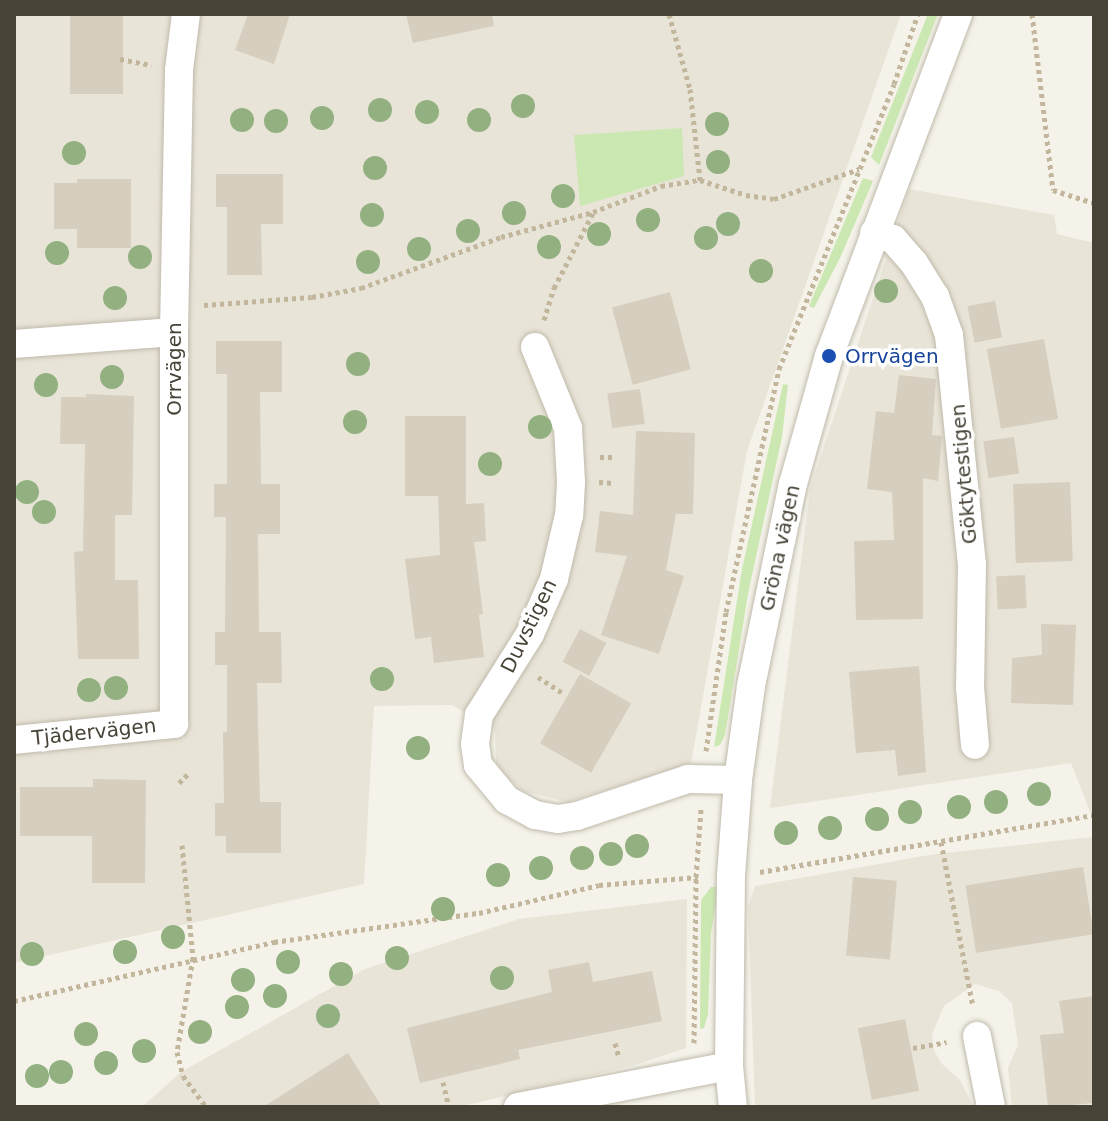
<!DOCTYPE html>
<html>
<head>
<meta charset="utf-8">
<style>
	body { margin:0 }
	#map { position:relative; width:1108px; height:1121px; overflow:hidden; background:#f4f2e9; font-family:"DejaVu Sans",sans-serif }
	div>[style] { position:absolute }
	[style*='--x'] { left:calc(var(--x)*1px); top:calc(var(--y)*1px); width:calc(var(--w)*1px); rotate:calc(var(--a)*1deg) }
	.residential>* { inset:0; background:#e8e4d7 }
	.green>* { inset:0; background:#cce8b2 }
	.building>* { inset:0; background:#d6cebe; transform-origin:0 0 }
	.path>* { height:5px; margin-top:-2.5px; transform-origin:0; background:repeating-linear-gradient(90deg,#c2b79c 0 4px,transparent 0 8px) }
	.roads { filter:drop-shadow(0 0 2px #c0baab) drop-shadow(0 0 2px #c0baab) }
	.street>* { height:28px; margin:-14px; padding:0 14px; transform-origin:14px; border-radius:14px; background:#fff }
	.trees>* { width:24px; height:24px; margin:-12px; border-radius:50%; background:#92b080 }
	.dots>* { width:22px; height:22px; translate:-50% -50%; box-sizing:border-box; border:4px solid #fff; border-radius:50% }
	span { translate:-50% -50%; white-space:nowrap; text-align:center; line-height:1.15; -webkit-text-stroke:7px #fff; paint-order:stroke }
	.transit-label { font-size:20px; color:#164399 }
	.left { translate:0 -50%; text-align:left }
	.street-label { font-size:20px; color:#484337 }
	.frame { position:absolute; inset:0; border:16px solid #484337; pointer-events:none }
</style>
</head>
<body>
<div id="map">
	<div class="residential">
		<div style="clip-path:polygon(14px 14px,901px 14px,747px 451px,691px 763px,567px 802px,523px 791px,496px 766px,495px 730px,452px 705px,374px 706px,364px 884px,14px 963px)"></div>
		<div style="clip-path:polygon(909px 189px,1054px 215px,1057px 234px,1094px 243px,1094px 822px,1071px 763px,770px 808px,810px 489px)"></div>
		<div style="clip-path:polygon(1094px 837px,1094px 1107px,1012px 1107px,1008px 1068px,1018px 1045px,1012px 1003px,999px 991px,975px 984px,944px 1006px,932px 1034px,934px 1050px,941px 1063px,960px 1080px,974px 1107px,755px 1107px,748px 907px,755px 886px,935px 854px)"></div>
		<div style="clip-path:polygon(687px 899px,686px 1048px,635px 1065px,459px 1107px,142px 1107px,181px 1072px,365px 969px,519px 919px)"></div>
	</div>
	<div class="green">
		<div style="clip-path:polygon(928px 14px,938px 14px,879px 165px,871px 157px)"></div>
		<div style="clip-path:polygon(682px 128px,684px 176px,580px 206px,574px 135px)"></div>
		<div style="clip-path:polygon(863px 178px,873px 181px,841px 256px,814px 308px,809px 306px)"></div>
		<div style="clip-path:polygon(783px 384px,788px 385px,782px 437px,748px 594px,725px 735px,720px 745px,714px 747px,742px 569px)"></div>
		<div style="clip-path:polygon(711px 887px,719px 887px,711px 933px,708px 1015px,704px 1028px,700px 1029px,701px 900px)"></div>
	</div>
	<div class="building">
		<div style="left:70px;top:14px;width:53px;height:80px"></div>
		<div style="clip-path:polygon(248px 14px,290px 14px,274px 64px,235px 50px)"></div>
		<div style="clip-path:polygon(406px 14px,492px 14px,494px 26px,413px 43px)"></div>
		<div style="clip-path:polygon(216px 174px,283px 174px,283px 224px,261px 224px,262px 275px,227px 275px,227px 207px,216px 207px)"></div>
		<div style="clip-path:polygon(77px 179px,131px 179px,131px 248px,77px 248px,77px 229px,54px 229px,54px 183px,77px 183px)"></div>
		<div style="left:670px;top:292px;width:80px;height:60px;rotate:75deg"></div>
		<div style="left:995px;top:301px;width:37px;height:28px;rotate:79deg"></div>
		<div style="left:1044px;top:339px;width:81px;height:58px;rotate:80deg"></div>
		<div style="clip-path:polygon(216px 341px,282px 341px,282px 392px,260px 392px,261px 484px,280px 484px,280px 534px,258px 534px,259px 632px,281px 632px,282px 683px,257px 683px,260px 802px,281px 802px,281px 853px,226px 853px,226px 836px,215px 836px,215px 803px,224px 803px,223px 732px,227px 732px,227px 665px,215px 665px,215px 632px,225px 632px,226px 517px,214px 517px,214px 484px,227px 484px,227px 374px,216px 374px)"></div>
		<div style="clip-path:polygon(899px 375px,936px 379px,932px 435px,942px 436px,938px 481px,923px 478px,923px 619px,856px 620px,854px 541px,894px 540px,892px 492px,867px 489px,876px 411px,894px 413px)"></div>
		<div style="left:640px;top:389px;width:35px;height:33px;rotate:82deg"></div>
		<div style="clip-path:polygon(86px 394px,134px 396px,132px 515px,115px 515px,115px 580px,138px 580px,139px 659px,78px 659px,74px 552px,83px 551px,85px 444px,60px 444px,61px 397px,86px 397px)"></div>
		<div style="clip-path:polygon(405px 416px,466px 416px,466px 504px,484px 503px,486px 541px,474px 542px,483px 614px,479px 615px,484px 657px,434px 663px,431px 637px,415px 639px,405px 559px,440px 555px,438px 496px,405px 496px)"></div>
		<div style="clip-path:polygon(636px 431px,695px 433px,693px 514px,676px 514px,666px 570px,684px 576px,659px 654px,601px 635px,627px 556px,595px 552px,600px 511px,633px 515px)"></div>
		<div style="left:1014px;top:437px;width:37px;height:31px;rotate:82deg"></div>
		<div style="left:1070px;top:482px;width:79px;height:57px;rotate:88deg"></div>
		<div style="left:1025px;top:575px;width:33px;height:29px;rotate:87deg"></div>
		<div style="clip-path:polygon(1041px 624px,1076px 625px,1073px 705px,1011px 703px,1012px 658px,1042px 655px)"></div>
		<div style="left:580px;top:629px;width:30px;height:37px;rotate:28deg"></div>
		<div style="clip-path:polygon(919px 666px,926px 772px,898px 776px,895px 750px,856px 753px,849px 672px)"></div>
		<div style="left:580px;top:674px;width:59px;height:80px;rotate:30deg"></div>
		<div style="clip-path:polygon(93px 779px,146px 780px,145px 883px,92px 883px,92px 836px,20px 836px,20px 787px,93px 787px)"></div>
		<div style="left:1083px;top:867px;width:68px;height:119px;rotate:81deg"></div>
		<div style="left:853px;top:877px;width:44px;height:79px;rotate:5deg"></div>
		<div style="clip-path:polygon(589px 962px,593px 982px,652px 971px,662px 1021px,518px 1050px,520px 1059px,420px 1083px,407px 1028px,552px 992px,548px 970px)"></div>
		<div style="clip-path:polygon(1094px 996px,1094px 1103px,1048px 1107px,1040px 1035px,1064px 1033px,1059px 1001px)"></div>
		<div style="left:905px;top:1019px;width:73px;height:48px;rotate:79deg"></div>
		<div style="clip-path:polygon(348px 1053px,382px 1107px,263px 1107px)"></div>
	</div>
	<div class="path">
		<div style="--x:669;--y:14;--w:78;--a:74.4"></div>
		<div style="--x:690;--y:89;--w:92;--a:83.7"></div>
		<div style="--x:1032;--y:14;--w:177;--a:83.2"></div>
		<div style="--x:1053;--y:190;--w:43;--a:17.6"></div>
		<div style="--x:120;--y:59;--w:32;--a:11"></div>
		<div style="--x:204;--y:305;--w:108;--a:-4.2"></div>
		<div style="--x:312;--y:297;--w:50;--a:-10.4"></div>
		<div style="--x:361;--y:288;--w:149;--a:-20"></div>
		<div style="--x:501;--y:237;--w:95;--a:-15.2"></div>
		<div style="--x:593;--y:212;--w:73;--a:-20.9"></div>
		<div style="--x:661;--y:186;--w:39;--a:-9"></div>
		<div style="--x:700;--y:180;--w:48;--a:18.1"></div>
		<div style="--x:746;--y:195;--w:28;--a:8"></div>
		<div style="--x:774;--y:199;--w:90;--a:-19.4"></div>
		<div style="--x:544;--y:320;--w:34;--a:-73"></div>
		<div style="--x:554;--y:288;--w:85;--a:-62.5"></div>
		<div style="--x:600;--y:457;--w:15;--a:0"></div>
		<div style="--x:599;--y:482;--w:15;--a:4"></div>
		<div style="--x:538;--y:677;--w:31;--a:33"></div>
		<div style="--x:706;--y:751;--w:140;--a:-81.8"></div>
		<div style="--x:726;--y:612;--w:249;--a:-77.7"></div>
		<div style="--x:779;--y:369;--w:307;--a:-68"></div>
		<div style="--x:894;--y:84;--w:74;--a:-71.1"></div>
		<div style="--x:179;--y:783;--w:14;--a:-45"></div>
		<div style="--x:941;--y:842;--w:167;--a:79"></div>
		<div style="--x:182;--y:845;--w:114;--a:84.4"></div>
		<div style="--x:193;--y:958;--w:95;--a:99.7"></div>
		<div style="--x:177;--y:1052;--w:25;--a:76"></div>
		<div style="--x:183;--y:1076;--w:39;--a:53"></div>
		<div style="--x:760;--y:872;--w:339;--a:-9.7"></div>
		<div style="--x:14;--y:1001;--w:267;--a:-12.8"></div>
		<div style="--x:274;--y:942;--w:207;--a:-8.1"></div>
		<div style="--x:479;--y:913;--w:123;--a:-13.1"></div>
		<div style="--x:599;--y:885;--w:99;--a:-4.6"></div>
		<div style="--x:615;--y:1043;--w:16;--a:75"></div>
		<div style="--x:694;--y:1043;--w:166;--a:-89.3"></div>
		<div style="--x:696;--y:877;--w:68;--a:-85.8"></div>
		<div style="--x:913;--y:1048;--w:34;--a:-10"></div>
		<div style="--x:443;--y:1082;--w:26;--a:77"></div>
	</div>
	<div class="roads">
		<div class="street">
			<div style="--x:874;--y:233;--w:20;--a:18"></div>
			<div style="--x:893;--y:239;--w:32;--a:49"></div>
			<div style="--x:914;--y:263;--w:39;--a:58"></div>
			<div style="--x:935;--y:296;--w:41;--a:70.3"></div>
			<div style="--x:949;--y:335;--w:230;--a:84.3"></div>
			<div style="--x:972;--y:564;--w:123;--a:90.9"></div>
			<div style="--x:970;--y:687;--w:58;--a:85.1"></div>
			<div style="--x:14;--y:344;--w:160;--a:-4.3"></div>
			<div style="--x:535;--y:347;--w:87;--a:67.8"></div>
			<div style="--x:568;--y:428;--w:54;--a:86.8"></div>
			<div style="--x:571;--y:482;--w:33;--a:93"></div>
			<div style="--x:569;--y:515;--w:66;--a:103.2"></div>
			<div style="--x:554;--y:579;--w:60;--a:113.6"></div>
			<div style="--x:530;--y:634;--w:96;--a:122.2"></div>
			<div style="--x:479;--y:715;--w:29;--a:98"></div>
			<div style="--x:475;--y:744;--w:21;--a:82"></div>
			<div style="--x:478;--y:765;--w:45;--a:50.4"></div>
			<div style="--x:507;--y:800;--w:32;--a:28"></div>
			<div style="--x:535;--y:815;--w:23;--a:10"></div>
			<div style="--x:558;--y:819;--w:19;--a:-9"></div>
			<div style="--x:577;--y:816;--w:117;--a:-18.4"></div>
			<div style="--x:688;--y:779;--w:50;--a:1.1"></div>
			<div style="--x:14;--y:740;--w:161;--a:-5.7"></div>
			<div style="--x:174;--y:724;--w:392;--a:-90"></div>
			<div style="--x:174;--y:332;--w:262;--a:-88.9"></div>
			<div style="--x:179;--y:70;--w:56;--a:-82.9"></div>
			<div style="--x:977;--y:1036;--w:72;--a:78.8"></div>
			<div style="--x:518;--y:1107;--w:215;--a:-11"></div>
			<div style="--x:733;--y:1107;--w:41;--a:-95.6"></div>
			<div style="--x:729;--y:1066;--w:190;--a:-89.4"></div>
			<div style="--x:731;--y:876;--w:96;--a:-85.8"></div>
			<div style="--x:738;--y:780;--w:95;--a:-82.1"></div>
			<div style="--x:751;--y:686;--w:206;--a:-78.3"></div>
			<div style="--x:793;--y:484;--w:133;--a:-74.3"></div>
			<div style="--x:829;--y:356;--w:366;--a:-69.3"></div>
		</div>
	</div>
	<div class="trees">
		<div style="left:523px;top:106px"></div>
		<div style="left:380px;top:110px"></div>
		<div style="left:427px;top:112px"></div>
		<div style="left:322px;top:118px"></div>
		<div style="left:242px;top:120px"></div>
		<div style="left:479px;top:120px"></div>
		<div style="left:276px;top:121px"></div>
		<div style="left:717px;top:124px"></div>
		<div style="left:74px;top:153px"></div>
		<div style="left:718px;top:162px"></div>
		<div style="left:375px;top:168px"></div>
		<div style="left:563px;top:196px"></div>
		<div style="left:514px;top:213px"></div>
		<div style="left:372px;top:215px"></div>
		<div style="left:648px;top:220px"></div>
		<div style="left:728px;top:224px"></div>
		<div style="left:468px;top:231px"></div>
		<div style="left:599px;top:234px"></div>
		<div style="left:706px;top:238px"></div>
		<div style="left:549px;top:247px"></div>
		<div style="left:419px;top:249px"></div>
		<div style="left:57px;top:253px"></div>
		<div style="left:140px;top:257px"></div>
		<div style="left:368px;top:262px"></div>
		<div style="left:761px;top:271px"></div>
		<div style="left:886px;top:291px"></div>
		<div style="left:115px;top:298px"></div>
		<div style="left:358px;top:364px"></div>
		<div style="left:112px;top:377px"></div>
		<div style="left:46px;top:385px"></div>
		<div style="left:355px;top:422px"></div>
		<div style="left:540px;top:427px"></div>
		<div style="left:490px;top:464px"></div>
		<div style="left:27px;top:492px"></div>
		<div style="left:44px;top:512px"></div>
		<div style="left:382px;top:679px"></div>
		<div style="left:116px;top:688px"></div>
		<div style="left:89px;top:690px"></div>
		<div style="left:418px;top:748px"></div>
		<div style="left:1039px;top:794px"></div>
		<div style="left:996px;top:802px"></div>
		<div style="left:959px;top:807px"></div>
		<div style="left:910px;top:812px"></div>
		<div style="left:877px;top:819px"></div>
		<div style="left:830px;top:828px"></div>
		<div style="left:786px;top:833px"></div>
		<div style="left:637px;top:846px"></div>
		<div style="left:611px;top:854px"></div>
		<div style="left:582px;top:858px"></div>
		<div style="left:541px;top:868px"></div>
		<div style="left:498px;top:875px"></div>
		<div style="left:443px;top:909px"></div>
		<div style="left:173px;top:937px"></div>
		<div style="left:125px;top:952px"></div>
		<div style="left:32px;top:954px"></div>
		<div style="left:397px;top:958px"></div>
		<div style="left:288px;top:962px"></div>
		<div style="left:341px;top:974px"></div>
		<div style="left:502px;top:978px"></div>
		<div style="left:243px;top:980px"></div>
		<div style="left:275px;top:996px"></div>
		<div style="left:237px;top:1007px"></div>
		<div style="left:328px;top:1016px"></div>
		<div style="left:200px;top:1032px"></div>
		<div style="left:86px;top:1034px"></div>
		<div style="left:144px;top:1051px"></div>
		<div style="left:106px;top:1063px"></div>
		<div style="left:61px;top:1072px"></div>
		<div style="left:37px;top:1076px"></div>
	</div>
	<div class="dots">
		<div style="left:829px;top:356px;background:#1a4fb4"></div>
	</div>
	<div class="transit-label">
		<span class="left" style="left:845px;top:356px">Orrvägen</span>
	</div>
	<div class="street-label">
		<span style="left:174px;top:369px;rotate:-90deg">Orrvägen</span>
		<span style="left:964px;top:474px;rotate:-95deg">Göktytestigen</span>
		<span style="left:780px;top:548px;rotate:-78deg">Gröna vägen</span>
		<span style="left:529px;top:626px;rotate:-64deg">Duvstigen</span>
		<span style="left:94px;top:732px;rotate:-6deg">Tjädervägen</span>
	</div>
	<div class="frame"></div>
</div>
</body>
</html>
